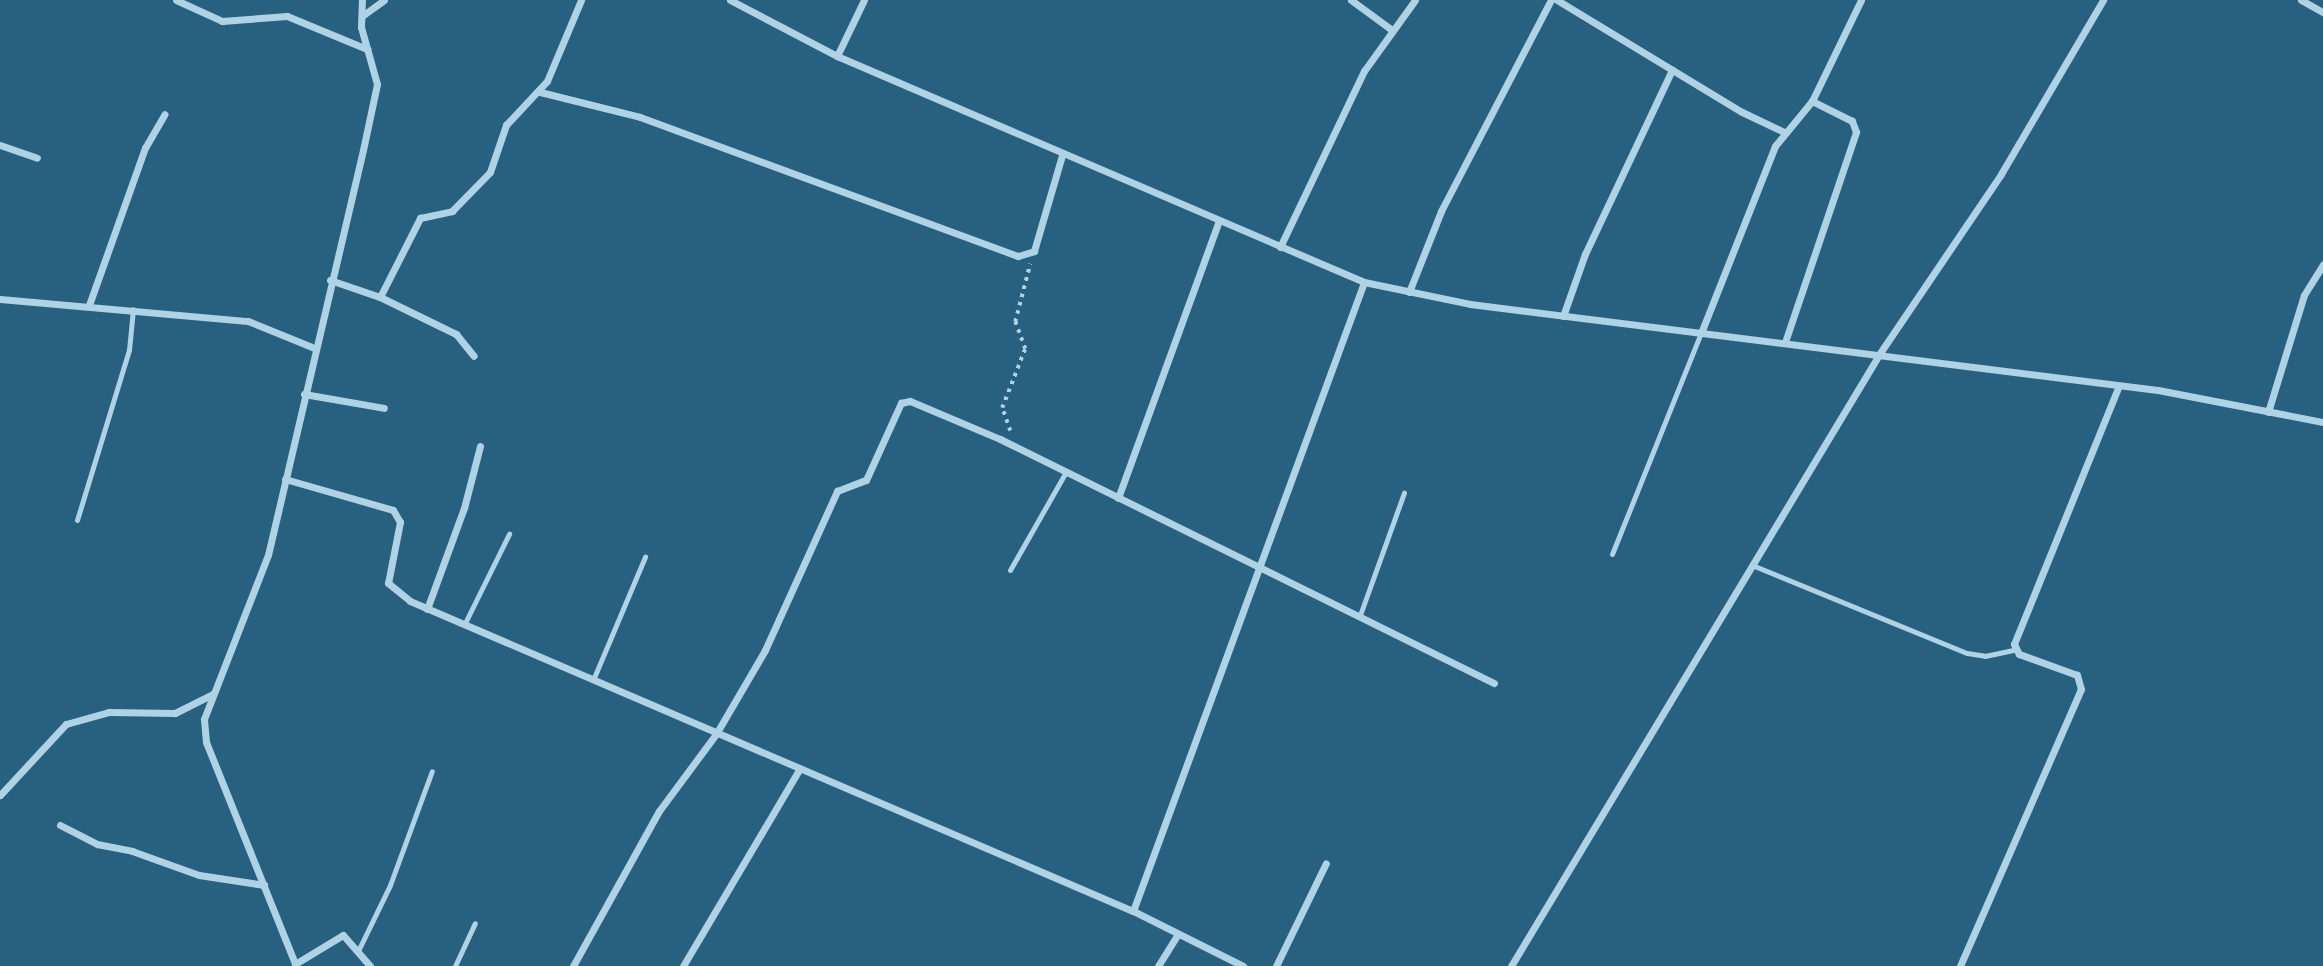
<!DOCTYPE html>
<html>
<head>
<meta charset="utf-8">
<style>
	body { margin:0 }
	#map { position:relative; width:2323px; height:966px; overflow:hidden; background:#28607f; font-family:Montserrat,sans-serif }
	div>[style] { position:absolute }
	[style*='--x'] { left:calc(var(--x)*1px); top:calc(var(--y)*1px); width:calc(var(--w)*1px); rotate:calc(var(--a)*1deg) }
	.path>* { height:3.5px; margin-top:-1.75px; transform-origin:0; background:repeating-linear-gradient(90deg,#afd3e5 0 3.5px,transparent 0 8.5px) }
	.service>* { height:5px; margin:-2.5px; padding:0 2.5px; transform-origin:2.5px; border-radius:2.5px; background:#afd3e5 }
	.minor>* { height:7px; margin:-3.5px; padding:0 3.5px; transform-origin:3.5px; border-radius:3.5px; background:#afd3e5 }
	span { translate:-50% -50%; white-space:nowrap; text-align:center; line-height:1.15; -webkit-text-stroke:7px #28607f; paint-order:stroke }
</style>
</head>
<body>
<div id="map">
	<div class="path">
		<div style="--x:1010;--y:431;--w:24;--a:-109"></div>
		<div style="--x:1002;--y:408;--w:63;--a:-68.7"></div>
		<div style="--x:1025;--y:349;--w:29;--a:-110"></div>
		<div style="--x:1015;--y:322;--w:60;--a:-75.5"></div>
	</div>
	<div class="service">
		<div style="--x:77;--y:520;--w:178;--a:-73"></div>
		<div style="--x:129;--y:350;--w:41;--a:-84.4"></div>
		<div style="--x:1612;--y:554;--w:238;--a:-68.1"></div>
		<div style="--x:1752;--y:565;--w:232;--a:22.3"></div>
		<div style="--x:1967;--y:653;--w:18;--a:9"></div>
		<div style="--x:1985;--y:656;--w:30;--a:-12"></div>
		<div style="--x:1010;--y:570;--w:113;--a:-60.3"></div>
		<div style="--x:1360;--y:615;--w:130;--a:-70.2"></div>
		<div style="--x:464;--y:625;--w:102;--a:-63.7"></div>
		<div style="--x:593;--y:680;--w:134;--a:-67.1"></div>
		<div style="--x:358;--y:951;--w:73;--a:-64.1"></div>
		<div style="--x:390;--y:885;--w:121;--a:-69.8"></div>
		<div style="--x:455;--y:966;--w:47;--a:-65.1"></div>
	</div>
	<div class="minor">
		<div style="--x:176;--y:0;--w:51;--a:24.5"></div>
		<div style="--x:222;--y:21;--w:65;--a:-4.4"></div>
		<div style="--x:287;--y:16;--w:87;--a:22.4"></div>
		<div style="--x:730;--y:0;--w:121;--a:27.6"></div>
		<div style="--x:837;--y:56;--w:573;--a:23.21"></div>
		<div style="--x:1364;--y:282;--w:108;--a:11.7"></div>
		<div style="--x:1470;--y:304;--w:693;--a:7.13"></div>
		<div style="--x:2158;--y:390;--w:168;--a:11"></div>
		<div style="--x:1351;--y:0;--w:51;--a:36.2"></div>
		<div style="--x:1557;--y:0;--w:216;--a:31.2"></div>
		<div style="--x:1742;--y:112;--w:47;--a:25.5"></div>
		<div style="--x:2301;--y:0;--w:25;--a:29"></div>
		<div style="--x:362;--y:16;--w:27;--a:-36"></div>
		<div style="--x:837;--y:56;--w:62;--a:-64.3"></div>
		<div style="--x:540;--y:92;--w:103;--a:14"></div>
		<div style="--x:640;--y:117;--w:403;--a:20.2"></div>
		<div style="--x:1018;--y:256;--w:17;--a:-17"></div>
		<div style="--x:1034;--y:251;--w:100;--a:-73.7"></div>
		<div style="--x:0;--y:145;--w:39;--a:19"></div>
		<div style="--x:1280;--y:247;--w:195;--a:-64.5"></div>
		<div style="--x:1364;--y:71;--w:87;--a:-54.3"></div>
		<div style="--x:330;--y:280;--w:53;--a:18.8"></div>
		<div style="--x:380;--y:297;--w:85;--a:26"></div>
		<div style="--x:456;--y:334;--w:28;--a:51"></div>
		<div style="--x:1409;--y:292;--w:87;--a:-68.4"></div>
		<div style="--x:1441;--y:211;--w:238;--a:-62.5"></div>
		<div style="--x:380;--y:297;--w:89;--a:-63.1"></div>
		<div style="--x:420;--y:218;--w:33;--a:-12"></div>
		<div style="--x:452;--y:211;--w:54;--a:-45.7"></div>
		<div style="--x:490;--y:172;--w:50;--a:-71.2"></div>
		<div style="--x:506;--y:125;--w:60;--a:-47"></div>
		<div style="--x:547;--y:81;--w:88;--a:-67.2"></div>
		<div style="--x:0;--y:299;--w:249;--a:5.1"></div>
		<div style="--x:248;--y:321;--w:71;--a:22.2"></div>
		<div style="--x:89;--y:305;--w:167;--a:-70.4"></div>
		<div style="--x:145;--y:148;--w:39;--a:-60"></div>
		<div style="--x:1563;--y:316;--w:66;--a:-70.5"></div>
		<div style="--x:1585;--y:254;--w:204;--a:-64.7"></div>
		<div style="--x:1701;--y:333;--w:201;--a:-68.4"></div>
		<div style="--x:1775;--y:146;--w:58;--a:-50.6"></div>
		<div style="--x:1812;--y:101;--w:112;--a:-64.1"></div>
		<div style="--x:1785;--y:342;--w:222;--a:-71.3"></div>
		<div style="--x:1856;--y:132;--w:12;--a:-110"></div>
		<div style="--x:1852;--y:121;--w:45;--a:-153.4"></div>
		<div style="--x:304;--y:394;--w:81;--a:9.9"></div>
		<div style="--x:2268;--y:412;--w:122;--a:-72.9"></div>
		<div style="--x:2304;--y:295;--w:36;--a:-58"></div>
		<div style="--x:285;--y:479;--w:112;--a:16"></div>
		<div style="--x:393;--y:510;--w:14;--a:60"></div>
		<div style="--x:400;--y:522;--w:62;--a:101.1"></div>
		<div style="--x:388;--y:583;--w:28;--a:39"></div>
		<div style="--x:410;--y:601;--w:787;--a:23.21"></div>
		<div style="--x:1118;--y:498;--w:295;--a:-70"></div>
		<div style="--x:427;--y:609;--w:108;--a:-69.9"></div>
		<div style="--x:464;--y:508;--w:64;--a:-75.5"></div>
		<div style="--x:0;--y:795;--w:97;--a:-47.1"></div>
		<div style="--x:66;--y:724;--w:45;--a:-15.6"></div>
		<div style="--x:109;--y:712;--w:66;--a:0.9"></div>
		<div style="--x:175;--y:713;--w:42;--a:-26.6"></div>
		<div style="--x:60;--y:825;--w:42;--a:27.2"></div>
		<div style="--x:97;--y:844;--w:36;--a:11"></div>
		<div style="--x:132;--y:851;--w:71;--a:19.7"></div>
		<div style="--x:199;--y:875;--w:66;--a:8.7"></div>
		<div style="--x:295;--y:964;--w:56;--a:-31.1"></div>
		<div style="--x:343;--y:935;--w:41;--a:48.9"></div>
		<div style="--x:296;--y:966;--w:241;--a:-111.9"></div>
		<div style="--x:206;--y:742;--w:23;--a:-95"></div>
		<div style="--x:204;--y:719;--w:176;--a:-68.7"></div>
		<div style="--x:268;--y:555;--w:416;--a:-76.8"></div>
		<div style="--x:363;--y:150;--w:67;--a:-78"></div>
		<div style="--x:377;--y:84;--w:59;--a:-105.7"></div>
		<div style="--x:361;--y:27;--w:27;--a:-88"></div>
		<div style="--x:573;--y:966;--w:177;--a:-61"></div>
		<div style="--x:659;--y:811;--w:96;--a:-53.5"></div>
		<div style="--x:716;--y:734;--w:97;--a:-59.7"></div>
		<div style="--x:765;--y:650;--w:175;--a:-65.6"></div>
		<div style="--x:837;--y:491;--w:31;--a:-21"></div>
		<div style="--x:866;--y:480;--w:85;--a:-65.6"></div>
		<div style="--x:901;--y:403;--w:9;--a:-13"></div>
		<div style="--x:910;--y:401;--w:98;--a:22.9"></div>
		<div style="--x:1000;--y:439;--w:551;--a:26.29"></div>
		<div style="--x:683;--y:966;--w:228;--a:-59.4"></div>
		<div style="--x:1158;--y:966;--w:36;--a:-58"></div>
		<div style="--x:1243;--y:966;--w:123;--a:-153.4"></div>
		<div style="--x:1133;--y:911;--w:670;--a:-69.83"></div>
		<div style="--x:1276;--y:966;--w:114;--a:-64.1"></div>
		<div style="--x:1511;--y:966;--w:715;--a:-58.95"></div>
		<div style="--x:1880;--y:353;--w:216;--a:-55.9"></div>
		<div style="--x:2001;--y:174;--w:202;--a:-59.6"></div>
		<div style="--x:1960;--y:966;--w:302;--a:-66.4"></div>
		<div style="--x:2081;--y:689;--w:15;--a:-106"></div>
		<div style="--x:2077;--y:675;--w:62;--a:-160.1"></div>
		<div style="--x:2019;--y:654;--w:11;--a:-117"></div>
		<div style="--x:2014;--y:644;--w:279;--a:-67.9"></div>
	</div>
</div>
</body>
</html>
